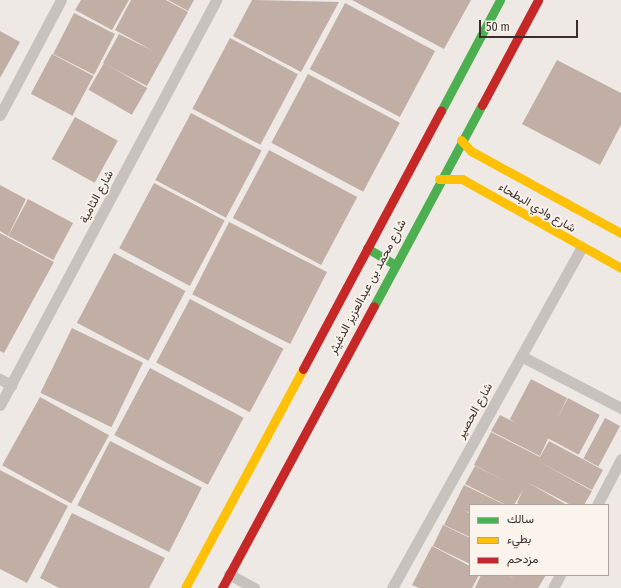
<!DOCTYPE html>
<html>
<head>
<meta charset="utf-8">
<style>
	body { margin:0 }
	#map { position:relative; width:621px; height:588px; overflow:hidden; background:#eee9e4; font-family:"Fira Sans Condensed",Vazirmatn,sans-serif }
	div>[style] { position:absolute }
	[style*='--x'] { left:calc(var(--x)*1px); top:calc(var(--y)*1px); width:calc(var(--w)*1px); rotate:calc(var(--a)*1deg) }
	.building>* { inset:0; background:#c1afa6; transform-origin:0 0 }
	.street>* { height:11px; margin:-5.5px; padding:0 5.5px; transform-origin:5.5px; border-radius:5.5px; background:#c7c2bd }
	.fast>* { height:9px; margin:-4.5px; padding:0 4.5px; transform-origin:4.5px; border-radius:4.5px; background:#4caf50 }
	.slow>* { height:9px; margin:-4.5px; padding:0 4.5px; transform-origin:4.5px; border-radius:4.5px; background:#ffc107 }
	.jam>* { height:9px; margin:-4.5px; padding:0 4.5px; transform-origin:4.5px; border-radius:4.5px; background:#c62828 }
	span { translate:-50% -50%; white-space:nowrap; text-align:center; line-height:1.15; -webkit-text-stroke:3.5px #faf4ec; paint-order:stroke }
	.street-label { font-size:12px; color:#382f2b }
	.legend { position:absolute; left:469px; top:504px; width:140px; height:72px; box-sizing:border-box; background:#faf4ec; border:1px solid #aca59f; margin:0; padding:5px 7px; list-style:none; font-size:12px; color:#382f2b }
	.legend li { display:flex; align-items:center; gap:8px; height:20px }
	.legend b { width:20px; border:1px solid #aca59f }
	.scale { position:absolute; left:479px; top:20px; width:99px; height:18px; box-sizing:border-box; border:2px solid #382f2b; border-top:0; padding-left:5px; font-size:12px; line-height:14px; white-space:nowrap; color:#382f2b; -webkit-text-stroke:3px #faf4ec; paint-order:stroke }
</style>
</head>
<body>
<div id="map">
	<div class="building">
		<div style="clip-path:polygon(81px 0,129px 0,112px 30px,75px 10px)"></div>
		<div style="clip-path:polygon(131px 0,166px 0,188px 12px,147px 86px,103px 63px,119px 34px,155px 52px,115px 30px)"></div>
		<div style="clip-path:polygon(168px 0,194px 0,188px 11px)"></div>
		<div style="clip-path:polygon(252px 0,339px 2px,301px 72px,233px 36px)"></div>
		<div style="clip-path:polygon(352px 0,471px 0,444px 49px)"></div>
		<div style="left:345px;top:3px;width:102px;height:75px;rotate:28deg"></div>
		<div style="left:74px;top:13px;width:46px;height:46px;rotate:27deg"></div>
		<div style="clip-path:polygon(0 31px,20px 42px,0 78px)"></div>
		<div style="left:230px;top:38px;width:77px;height:80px;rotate:28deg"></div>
		<div style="left:52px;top:54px;width:47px;height:45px;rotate:28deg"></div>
		<div style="clip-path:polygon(557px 60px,621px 93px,621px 125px,600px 165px,522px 124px)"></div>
		<div style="left:104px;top:63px;width:50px;height:31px;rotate:30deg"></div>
		<div style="left:308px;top:74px;width:104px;height:78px;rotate:28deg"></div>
		<div style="left:191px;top:113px;width:80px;height:76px;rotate:28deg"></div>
		<div style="left:75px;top:117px;width:49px;height:48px;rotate:29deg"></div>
		<div style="left:269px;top:150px;width:100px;height:77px;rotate:28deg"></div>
		<div style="left:154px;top:183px;width:80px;height:74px;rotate:28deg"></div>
		<div style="clip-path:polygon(0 185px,26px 199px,8px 236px,0 231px)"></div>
		<div style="left:28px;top:199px;width:51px;height:42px;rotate:28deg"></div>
		<div style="left:229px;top:222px;width:110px;height:81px;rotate:27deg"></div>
		<div style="clip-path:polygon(0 233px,54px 262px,4px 353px,0 351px)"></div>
		<div style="left:114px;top:253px;width:81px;height:79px;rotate:28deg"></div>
		<div style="left:190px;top:299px;width:106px;height:72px;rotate:28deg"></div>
		<div style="left:72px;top:328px;width:79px;height:72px;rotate:26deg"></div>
		<div style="left:150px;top:368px;width:106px;height:76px;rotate:28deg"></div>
		<div style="clip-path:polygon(531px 379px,567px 398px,540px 456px,491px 431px,500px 415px,514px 422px,510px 419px)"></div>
		<div style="left:40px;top:397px;width:79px;height:78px;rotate:29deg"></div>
		<div style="left:568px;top:398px;width:36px;height:45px;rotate:28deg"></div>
		<div style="left:605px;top:418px;width:17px;height:46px;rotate:28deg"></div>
		<div style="clip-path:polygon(491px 432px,540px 457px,549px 441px,603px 470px,592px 490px,538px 461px,592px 491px,584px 505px,571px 505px,527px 482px,567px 505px,520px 505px,517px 503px,523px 490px,514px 505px,506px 505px,465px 484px,475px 466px,507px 482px,474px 465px)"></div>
		<div style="left:110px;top:441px;width:103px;height:72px;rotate:27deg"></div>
		<div style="clip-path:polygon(0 470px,68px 506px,27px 583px,0 569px)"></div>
		<div style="clip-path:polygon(464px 485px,505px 505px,470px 505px,470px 513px,464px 510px,470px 514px,470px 537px,444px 525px)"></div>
		<div style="clip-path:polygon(72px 513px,165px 558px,149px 588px,59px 588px,40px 578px)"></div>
		<div style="clip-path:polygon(443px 525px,470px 538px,470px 564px,433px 546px)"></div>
		<div style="clip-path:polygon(432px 546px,470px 566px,470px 575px,479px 575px,472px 588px,419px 588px,412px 585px)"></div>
		<div style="clip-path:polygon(481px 575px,507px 575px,515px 579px,508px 575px,546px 575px,538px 588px,475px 588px)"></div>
	</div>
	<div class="street">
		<div style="--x:0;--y:115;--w:130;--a:-62.1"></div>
		<div style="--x:521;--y:356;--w:113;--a:27.5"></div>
		<div style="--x:0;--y:379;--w:13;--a:29"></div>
		<div style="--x:0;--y:405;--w:459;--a:-61.9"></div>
		<div style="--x:597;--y:505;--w:52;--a:-62.4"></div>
		<div style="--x:229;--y:574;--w:29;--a:29"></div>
		<div style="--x:392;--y:588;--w:390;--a:-60.9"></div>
		<div style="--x:553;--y:588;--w:15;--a:-62"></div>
	</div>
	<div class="fast">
		<div style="--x:441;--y:111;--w:126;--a:-62"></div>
		<div style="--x:367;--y:248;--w:31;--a:31"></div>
		<div style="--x:374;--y:306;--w:228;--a:-61.8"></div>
	</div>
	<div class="slow">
		<div style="--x:461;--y:140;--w:15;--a:48"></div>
		<div style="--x:471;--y:151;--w:171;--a:28.7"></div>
		<div style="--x:439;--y:179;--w:23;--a:0"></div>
		<div style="--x:462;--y:179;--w:182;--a:29.2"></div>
		<div style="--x:185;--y:588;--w:249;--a:-61.7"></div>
	</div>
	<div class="jam">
		<div style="--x:482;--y:105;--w:119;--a:-61.9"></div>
		<div style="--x:303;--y:369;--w:293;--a:-61.9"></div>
		<div style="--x:222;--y:588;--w:320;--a:-61.7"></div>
	</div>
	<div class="street-label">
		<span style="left:97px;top:197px;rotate:-62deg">شارع الثامية</span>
		<span style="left:537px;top:208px;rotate:30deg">شارع وادي البطحاء</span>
		<span style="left:368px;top:287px;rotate:-62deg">شارع محمد بن عبدالعزيز الدغيثر</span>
		<span style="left:475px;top:411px;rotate:-61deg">شارع الحصير</span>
	</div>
	<ul class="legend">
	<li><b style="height:5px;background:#4caf50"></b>سالك</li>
	<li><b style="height:5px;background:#ffc107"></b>بطيء</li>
	<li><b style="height:5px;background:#c62828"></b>مزدحم</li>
	</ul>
	<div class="scale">50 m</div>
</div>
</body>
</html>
